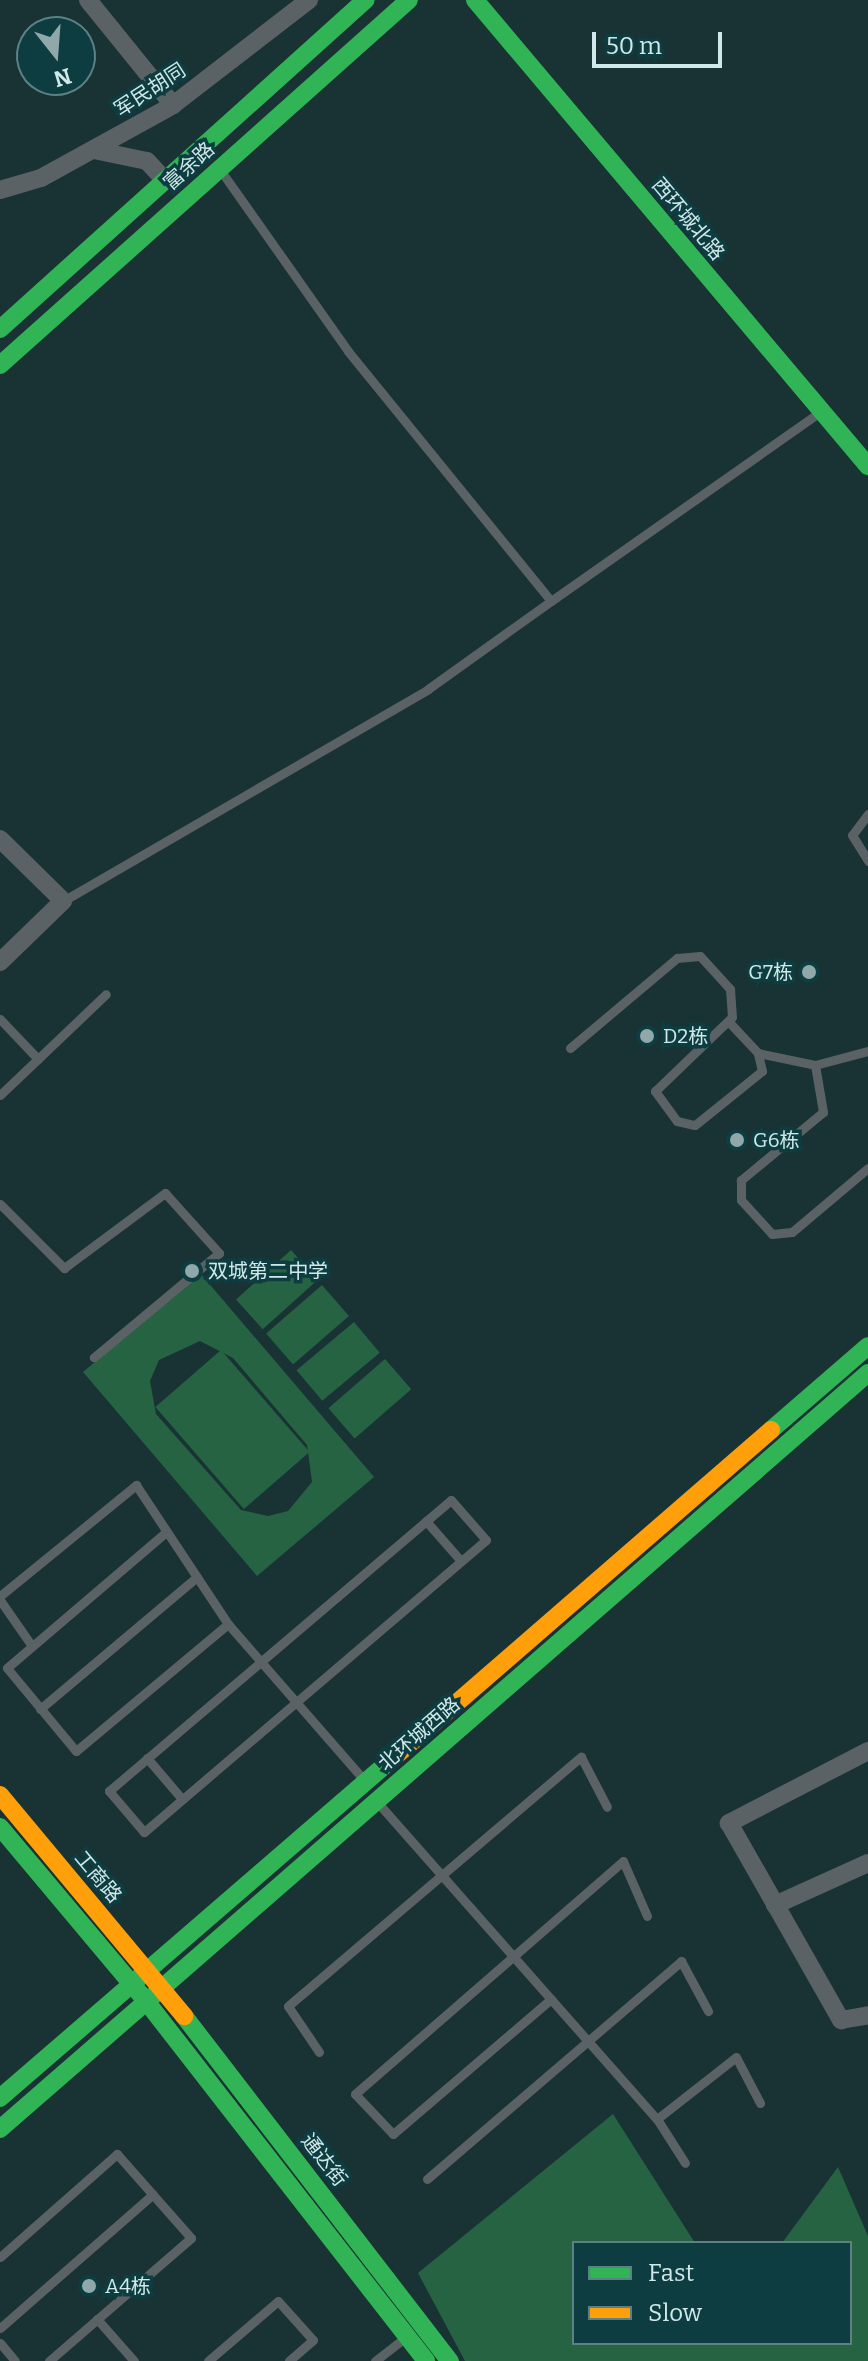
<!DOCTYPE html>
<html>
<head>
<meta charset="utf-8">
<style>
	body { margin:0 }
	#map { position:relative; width:868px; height:2361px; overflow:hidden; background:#193234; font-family:Bitter,"Noto Sans SC",serif }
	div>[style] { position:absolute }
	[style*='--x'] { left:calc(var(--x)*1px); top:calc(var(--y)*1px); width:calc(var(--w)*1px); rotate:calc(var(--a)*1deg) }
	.green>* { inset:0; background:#266342; transform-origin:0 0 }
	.lane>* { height:9px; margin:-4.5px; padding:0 4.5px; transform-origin:4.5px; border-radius:4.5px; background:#5a6265 }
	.street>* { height:18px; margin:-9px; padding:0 9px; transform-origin:9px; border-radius:9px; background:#5a6265 }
	.fast>* { height:18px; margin:-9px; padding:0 9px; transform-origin:9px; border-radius:9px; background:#30b455 }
	.slow>* { height:18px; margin:-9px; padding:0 9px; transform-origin:9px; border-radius:9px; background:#ff9f0a }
	.dots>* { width:22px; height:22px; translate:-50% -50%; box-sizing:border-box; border:4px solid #0d3d40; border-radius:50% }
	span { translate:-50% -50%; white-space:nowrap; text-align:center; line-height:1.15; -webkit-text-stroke:7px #0d3d40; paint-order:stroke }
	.street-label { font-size:20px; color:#d0e8e9 }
	.poi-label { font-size:20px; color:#d0e8e9 }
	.right { translate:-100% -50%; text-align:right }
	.left { translate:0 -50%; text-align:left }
	.legend { position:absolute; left:572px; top:2241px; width:280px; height:104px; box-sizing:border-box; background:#0d3d40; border:2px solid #5b8184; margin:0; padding:10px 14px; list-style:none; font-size:24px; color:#d0e8e9 }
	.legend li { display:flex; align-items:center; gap:16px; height:40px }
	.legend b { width:40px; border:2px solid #5b8184 }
	.north { position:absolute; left:16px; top:16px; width:80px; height:80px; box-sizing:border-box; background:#0d3d40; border:2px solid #5b8184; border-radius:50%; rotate:163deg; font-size:22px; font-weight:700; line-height:32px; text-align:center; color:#d0e8e9 }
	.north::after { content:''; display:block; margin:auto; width:28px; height:36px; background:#90a8aa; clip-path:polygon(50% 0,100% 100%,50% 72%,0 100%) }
	.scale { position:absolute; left:592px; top:32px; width:130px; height:36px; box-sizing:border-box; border:4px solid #d0e8e9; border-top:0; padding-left:10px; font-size:24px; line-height:28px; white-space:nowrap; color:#d0e8e9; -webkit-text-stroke:6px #0d3d40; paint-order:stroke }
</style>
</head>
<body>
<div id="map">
	<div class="green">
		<div style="left:291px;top:1250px;width:40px;height:74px;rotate:48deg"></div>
		<div style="clip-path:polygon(evenodd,200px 1273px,374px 1477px,257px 1576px,83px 1372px,200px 1273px,200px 1341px,233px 1358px,307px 1445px,312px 1482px,288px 1511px,268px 1516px,241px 1510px,156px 1414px,150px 1381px,159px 1360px,200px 1341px)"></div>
		<div style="left:322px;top:1285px;width:41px;height:74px;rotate:49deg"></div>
		<div style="left:354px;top:1322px;width:40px;height:75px;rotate:50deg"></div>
		<div style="left:221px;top:1350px;width:135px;height:87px;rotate:49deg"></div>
		<div style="left:385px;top:1359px;width:40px;height:75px;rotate:49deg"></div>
		<div style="clip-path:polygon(613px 2114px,695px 2243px,574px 2243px,574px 2343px,850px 2343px,850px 2243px,782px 2243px,838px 2167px,868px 2236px,868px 2361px,465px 2361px,418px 2273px)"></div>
	</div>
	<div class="lane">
		<div style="--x:551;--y:601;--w:329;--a:-35.1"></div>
		<div style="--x:868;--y:814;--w:26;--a:127"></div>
		<div style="--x:852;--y:835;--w:31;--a:58"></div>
		<div style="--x:63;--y:901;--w:422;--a:-30.1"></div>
		<div style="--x:428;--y:689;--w:151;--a:-35.6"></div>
		<div style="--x:551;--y:601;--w:322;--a:-129.1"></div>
		<div style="--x:348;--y:351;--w:220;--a:-125.2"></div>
		<div style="--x:0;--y:1019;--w:55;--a:46.5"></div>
		<div style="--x:570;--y:1048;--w:140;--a:-40.1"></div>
		<div style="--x:677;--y:958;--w:23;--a:-5"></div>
		<div style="--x:700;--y:956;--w:45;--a:47.7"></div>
		<div style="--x:730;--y:989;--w:28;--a:86"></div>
		<div style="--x:732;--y:1017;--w:107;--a:136.1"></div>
		<div style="--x:655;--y:1091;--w:37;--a:54"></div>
		<div style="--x:677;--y:1121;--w:18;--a:13"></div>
		<div style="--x:695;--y:1125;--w:86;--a:-38.9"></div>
		<div style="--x:762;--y:1071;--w:18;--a:-103"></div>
		<div style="--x:758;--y:1053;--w:42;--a:-133.1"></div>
		<div style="--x:758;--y:1053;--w:58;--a:11.9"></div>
		<div style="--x:815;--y:1065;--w:55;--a:-14.8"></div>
		<div style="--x:815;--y:1065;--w:48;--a:80.3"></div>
		<div style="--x:823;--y:1112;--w:107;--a:140.3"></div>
		<div style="--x:741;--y:1180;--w:20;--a:90"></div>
		<div style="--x:741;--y:1200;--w:46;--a:47.6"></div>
		<div style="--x:772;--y:1234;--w:20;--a:-6"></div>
		<div style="--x:792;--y:1232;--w:99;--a:-40.1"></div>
		<div style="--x:0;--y:1095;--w:146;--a:-43.6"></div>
		<div style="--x:0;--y:1204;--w:91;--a:45"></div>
		<div style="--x:64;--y:1268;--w:126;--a:-36.6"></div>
		<div style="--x:165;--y:1193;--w:81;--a:48"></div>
		<div style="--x:219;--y:1253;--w:163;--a:140.2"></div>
		<div style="--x:451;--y:1500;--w:53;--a:48.8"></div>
		<div style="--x:486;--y:1540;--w:450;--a:139.5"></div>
		<div style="--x:144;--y:1832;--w:54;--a:-130.5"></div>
		<div style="--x:109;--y:1791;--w:449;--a:-40.4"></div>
		<div style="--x:426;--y:1521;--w:53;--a:48.8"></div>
		<div style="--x:166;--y:1532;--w:209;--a:139.5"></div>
		<div style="--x:7;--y:1668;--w:108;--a:50.3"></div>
		<div style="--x:76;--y:1751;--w:198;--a:-39.9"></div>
		<div style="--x:0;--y:1596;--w:176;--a:-39.2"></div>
		<div style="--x:136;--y:1485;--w:167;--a:56.5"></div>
		<div style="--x:228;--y:1624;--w:206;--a:48.9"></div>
		<div style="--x:0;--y:1600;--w:56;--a:55.2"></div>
		<div style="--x:40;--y:1709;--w:205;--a:-40.1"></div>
		<div style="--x:147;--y:1758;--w:54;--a:49.5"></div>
		<div style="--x:378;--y:1803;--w:422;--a:48.6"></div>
		<div style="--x:657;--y:2119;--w:52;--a:57.5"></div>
		<div style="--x:551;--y:1999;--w:208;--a:139.5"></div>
		<div style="--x:393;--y:2134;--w:55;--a:-133.5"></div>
		<div style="--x:355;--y:2094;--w:355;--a:-41"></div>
		<div style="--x:623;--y:1861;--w:60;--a:66.4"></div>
		<div style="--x:319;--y:2052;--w:55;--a:-124"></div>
		<div style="--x:288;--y:2006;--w:385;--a:-40.4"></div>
		<div style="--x:581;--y:1757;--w:56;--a:62.5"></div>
		<div style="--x:657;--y:2119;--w:100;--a:-38.1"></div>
		<div style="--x:736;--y:2057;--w:52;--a:62.4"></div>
		<div style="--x:427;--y:2179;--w:335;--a:-40.6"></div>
		<div style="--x:681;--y:1961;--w:57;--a:61.6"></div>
		<div style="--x:0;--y:2257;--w:156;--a:-41.4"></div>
		<div style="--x:117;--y:2154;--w:112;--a:48.6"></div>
		<div style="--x:191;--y:2238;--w:188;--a:139.1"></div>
		<div style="--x:97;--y:2319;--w:56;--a:48.6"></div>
		<div style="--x:0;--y:2328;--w:203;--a:-41.2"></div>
		<div style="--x:0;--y:2343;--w:23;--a:50"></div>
		<div style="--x:208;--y:2361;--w:92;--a:-40.6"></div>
		<div style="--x:278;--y:2301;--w:52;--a:48.1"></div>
		<div style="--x:313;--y:2340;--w:32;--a:139"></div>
		<div style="--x:375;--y:2361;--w:37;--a:-38"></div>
	</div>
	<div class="street">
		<div style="--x:88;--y:0;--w:135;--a:51"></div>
		<div style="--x:94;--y:150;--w:54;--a:11.7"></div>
		<div style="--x:147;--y:161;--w:25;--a:47"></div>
		<div style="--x:0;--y:190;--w:43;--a:-16.3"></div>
		<div style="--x:41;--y:178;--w:151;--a:-28.9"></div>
		<div style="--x:173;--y:105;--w:172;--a:-37.7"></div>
		<div style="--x:0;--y:839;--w:88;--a:44.5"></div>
		<div style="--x:63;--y:901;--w:88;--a:135.9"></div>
		<div style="--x:868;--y:1751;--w:157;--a:152.6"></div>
		<div style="--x:729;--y:1823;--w:227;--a:60.4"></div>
		<div style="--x:841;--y:2020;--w:27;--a:-10"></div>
		<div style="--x:775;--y:1905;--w:102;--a:-24.3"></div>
	</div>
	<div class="fast">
		<div style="--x:475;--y:0;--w:610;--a:49.86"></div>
		<div style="--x:0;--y:329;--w:492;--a:-42"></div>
		<div style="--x:0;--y:365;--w:548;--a:-41.75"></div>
		<div style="--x:771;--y:1430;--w:128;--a:-40.9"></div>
		<div style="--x:0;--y:1827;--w:227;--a:50"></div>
		<div style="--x:146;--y:2001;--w:456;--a:52.1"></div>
		<div style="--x:184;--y:2016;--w:436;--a:52.4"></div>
		<div style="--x:0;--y:2098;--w:518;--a:-40.85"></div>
		<div style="--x:0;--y:2129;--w:1151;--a:-41.05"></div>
	</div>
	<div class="slow">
		<div style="--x:392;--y:1759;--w:502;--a:-40.96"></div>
		<div style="--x:0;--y:1795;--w:288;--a:50.2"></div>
	</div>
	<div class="dots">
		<div style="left:809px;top:972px;background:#90a8aa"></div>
		<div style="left:647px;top:1036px;background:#90a8aa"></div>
		<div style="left:737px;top:1140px;background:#90a8aa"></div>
		<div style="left:192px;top:1271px;background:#90a8aa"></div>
		<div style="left:89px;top:2286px;background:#90a8aa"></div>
	</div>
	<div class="street-label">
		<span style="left:150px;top:90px;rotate:-33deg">军民胡同</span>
		<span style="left:189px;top:166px;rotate:-42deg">富余路</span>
		<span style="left:688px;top:219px;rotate:50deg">西环城北路</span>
		<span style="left:419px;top:1734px;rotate:-41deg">北环城西路</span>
		<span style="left:98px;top:1877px;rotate:50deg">工商路</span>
		<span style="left:324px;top:2160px;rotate:52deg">通达街</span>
	</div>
	<div class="poi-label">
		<span class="right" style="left:793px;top:972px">G7栋</span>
		<span class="left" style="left:663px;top:1036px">D2栋</span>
		<span class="left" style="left:753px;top:1140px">G6栋</span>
		<span class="left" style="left:208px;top:1271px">双城第二中学</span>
		<span class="left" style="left:105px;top:2286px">A4栋</span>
	</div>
	<ul class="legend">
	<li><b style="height:10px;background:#30b455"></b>Fast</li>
	<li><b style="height:10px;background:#ff9f0a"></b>Slow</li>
	</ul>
	<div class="north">N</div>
	<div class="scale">50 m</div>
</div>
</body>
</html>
